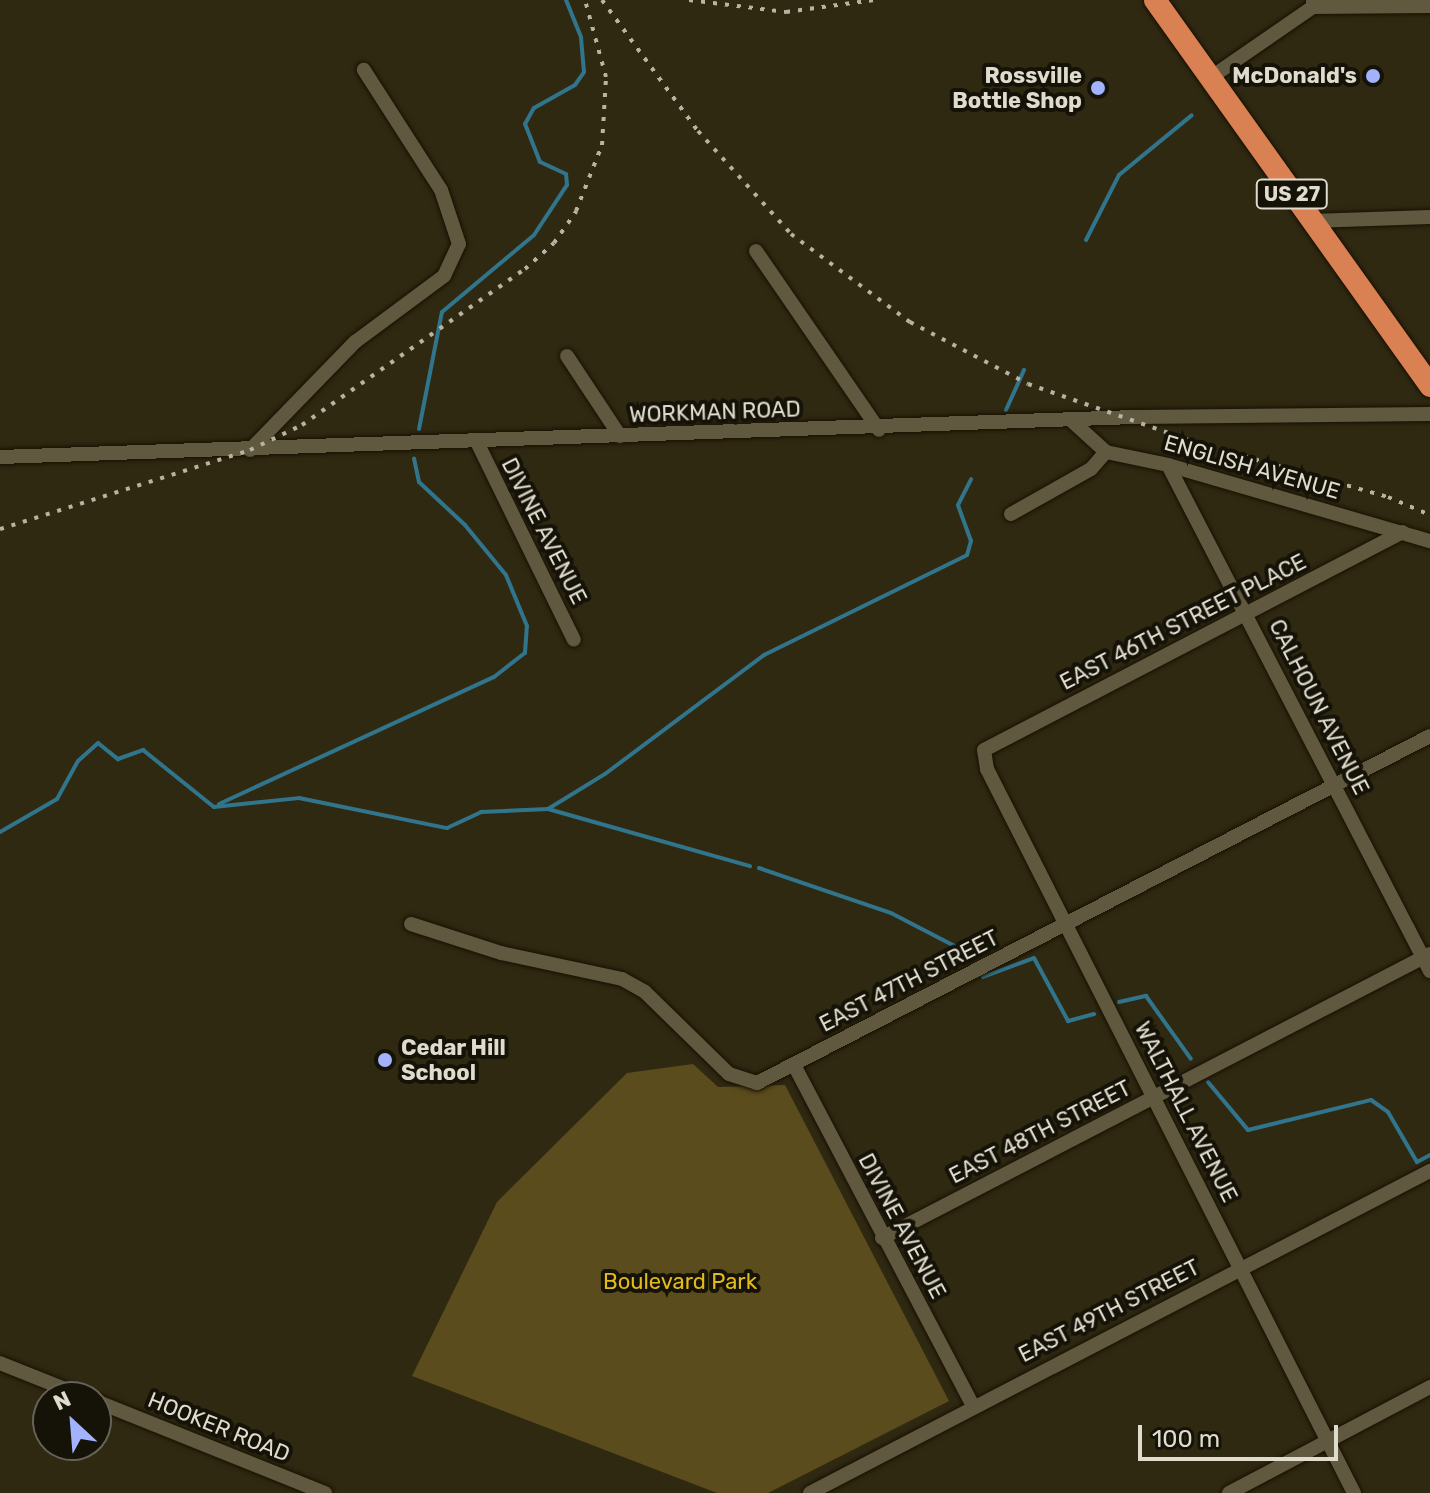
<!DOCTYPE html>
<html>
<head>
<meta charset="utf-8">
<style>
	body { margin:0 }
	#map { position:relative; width:1430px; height:1493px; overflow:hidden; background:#302912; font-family:Rubik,sans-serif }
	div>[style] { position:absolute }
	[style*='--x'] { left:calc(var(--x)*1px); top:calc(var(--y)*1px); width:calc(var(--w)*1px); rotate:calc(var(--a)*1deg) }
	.green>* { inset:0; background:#5a4c1d }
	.stream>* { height:4px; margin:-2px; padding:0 2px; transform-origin:2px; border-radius:2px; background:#31758d }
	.roads { filter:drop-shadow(0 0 2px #181100) drop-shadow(0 0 2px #181100) }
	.minor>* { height:14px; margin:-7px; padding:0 7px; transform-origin:7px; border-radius:7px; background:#60583f }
	.highway>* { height:22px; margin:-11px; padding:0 11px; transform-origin:11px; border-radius:11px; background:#da8153 }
	.rail>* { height:4px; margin-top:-2px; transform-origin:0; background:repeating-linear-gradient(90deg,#b8b3a3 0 4px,transparent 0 12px) }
	.dots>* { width:22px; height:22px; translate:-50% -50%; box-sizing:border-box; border:4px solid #151208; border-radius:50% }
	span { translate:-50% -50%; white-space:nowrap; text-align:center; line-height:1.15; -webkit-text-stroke:8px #151208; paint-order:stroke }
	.shield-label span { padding:2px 6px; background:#151208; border:2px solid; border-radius:6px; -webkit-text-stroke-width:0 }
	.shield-label { font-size:20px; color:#dfdbcd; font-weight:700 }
	.poi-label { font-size:22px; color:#dfdbcd; font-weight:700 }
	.right { translate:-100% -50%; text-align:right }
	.left { translate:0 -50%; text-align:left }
	.street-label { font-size:22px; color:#dfdbcd }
	.park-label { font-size:22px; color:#e2bb1c }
	.north { position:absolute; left:32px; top:1381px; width:80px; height:80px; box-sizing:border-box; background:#151208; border:2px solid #666257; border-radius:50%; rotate:334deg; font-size:22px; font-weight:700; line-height:32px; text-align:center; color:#dfdbcd }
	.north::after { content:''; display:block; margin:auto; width:28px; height:36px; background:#a2b2fd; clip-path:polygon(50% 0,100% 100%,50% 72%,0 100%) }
	.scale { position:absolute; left:1138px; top:1425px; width:200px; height:36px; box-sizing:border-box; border:4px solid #dfdbcd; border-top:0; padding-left:10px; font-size:24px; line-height:28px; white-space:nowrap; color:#dfdbcd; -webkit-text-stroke:6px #151208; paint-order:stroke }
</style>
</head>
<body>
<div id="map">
	<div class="green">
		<div style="clip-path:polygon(693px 1064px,718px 1087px,785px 1085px,949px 1401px,768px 1493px,717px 1493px,412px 1376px,497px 1202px,627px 1073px)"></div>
	</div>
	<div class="stream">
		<div style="--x:1086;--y:240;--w:73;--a:-63.1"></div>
		<div style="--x:1119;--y:175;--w:94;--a:-39.4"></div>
		<div style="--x:1006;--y:410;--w:44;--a:-65.8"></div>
		<div style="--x:419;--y:429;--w:119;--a:-78.9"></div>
		<div style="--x:442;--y:312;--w:120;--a:-39.9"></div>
		<div style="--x:534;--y:235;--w:60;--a:-56.6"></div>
		<div style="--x:567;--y:185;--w:11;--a:-95"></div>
		<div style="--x:566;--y:174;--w:29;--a:-155"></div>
		<div style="--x:540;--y:162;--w:41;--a:-111.5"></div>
		<div style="--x:525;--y:124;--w:18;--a:-61"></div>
		<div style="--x:534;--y:108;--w:47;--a:-29.3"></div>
		<div style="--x:575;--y:85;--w:16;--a:-55"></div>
		<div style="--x:584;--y:72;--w:35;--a:-95"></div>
		<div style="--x:581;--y:37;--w:40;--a:-112"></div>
		<div style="--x:219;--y:804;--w:303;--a:-24.8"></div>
		<div style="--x:494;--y:677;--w:39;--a:-38"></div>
		<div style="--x:525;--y:653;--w:27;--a:-86"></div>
		<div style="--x:527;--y:626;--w:55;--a:-112.4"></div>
		<div style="--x:506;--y:575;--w:65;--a:-129.4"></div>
		<div style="--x:465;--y:525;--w:63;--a:-136.9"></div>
		<div style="--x:419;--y:482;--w:24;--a:-102"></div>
		<div style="--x:548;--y:809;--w:67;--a:-31.6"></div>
		<div style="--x:605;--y:774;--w:199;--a:-36.8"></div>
		<div style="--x:764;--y:655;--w:226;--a:-26.2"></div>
		<div style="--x:967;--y:555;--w:15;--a:-74"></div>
		<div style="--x:971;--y:541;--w:38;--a:-110"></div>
		<div style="--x:958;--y:505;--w:29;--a:-63"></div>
		<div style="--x:0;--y:832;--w:66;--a:-30.1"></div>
		<div style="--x:57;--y:799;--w:43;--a:-61.1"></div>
		<div style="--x:78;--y:761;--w:27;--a:-42"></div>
		<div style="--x:98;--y:743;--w:26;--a:39"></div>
		<div style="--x:118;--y:759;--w:27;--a:-20"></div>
		<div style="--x:143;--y:750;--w:91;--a:38.8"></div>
		<div style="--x:214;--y:807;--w:85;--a:-6"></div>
		<div style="--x:299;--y:798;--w:151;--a:11.5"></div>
		<div style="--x:447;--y:828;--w:38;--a:-25"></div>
		<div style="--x:481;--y:812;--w:67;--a:-2.6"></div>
		<div style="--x:548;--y:809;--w:210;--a:15.8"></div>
		<div style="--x:759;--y:868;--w:139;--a:18.8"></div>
		<div style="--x:891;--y:913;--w:89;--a:27.4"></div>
		<div style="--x:983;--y:977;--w:54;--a:-20.4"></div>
		<div style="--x:1034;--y:958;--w:72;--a:61.6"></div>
		<div style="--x:1068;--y:1021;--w:27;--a:-15"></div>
		<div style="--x:1119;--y:1002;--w:28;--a:-13"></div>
		<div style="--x:1146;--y:996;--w:77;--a:54.5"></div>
		<div style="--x:1208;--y:1082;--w:62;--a:50.2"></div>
		<div style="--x:1248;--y:1130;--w:127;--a:-13.7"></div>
		<div style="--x:1371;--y:1100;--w:21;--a:35"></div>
		<div style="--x:1388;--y:1112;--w:58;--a:59.9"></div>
		<div style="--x:1417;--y:1162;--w:15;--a:-28"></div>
	</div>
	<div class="roads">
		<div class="minor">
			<div style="--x:1313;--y:7;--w:117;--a:-0.5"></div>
			<div style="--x:1210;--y:78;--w:125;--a:-34.6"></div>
			<div style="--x:1313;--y:7;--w:7;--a:-90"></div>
			<div style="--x:1311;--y:221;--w:119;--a:-1.9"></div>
			<div style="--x:756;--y:251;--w:217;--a:55.5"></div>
			<div style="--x:567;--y:356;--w:96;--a:56.5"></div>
			<div style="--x:1072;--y:421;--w:46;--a:42.4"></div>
			<div style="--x:1106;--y:452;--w:63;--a:11.8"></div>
			<div style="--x:1168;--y:465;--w:273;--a:16.2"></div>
			<div style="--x:477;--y:442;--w:220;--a:63.9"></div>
			<div style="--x:250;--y:450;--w:151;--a:-45.8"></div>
			<div style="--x:355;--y:342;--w:111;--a:-36.6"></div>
			<div style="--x:444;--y:276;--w:35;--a:-65"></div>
			<div style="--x:459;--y:244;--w:57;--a:-108.4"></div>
			<div style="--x:441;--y:190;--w:143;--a:-122.7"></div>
			<div style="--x:0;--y:457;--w:1137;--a:-2.02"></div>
			<div style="--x:1136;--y:417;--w:294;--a:-0.6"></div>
			<div style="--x:1168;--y:465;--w:570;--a:62.63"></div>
			<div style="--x:1011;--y:514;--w:92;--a:-29.4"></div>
			<div style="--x:1091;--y:469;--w:23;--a:-49"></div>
			<div style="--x:411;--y:924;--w:95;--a:17.9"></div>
			<div style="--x:501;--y:953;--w:124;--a:12.1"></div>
			<div style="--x:622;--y:979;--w:26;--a:29"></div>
			<div style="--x:645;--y:992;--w:117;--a:44.3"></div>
			<div style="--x:729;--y:1074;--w:29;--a:18"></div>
			<div style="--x:757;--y:1083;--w:757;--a:-27.28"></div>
			<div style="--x:794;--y:1065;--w:385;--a:62.3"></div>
			<div style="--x:882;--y:1238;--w:617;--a:-27.4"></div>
			<div style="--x:0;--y:1363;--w:92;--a:21.8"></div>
			<div style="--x:96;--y:1401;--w:247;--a:21.9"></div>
			<div style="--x:810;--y:1493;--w:699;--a:-27.45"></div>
			<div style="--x:1229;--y:1493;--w:227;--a:-27.8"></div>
			<div style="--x:1354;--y:1493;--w:812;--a:-116.88"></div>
			<div style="--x:987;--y:769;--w:19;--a:-99"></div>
			<div style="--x:984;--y:750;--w:472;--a:-27.5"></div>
		</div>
		<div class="highway">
			<div style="--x:1155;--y:0;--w:474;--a:54.5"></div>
		</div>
	</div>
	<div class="rail">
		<div style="--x:602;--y:0;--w:162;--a:53.8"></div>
		<div style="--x:698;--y:131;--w:139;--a:47.9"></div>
		<div style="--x:791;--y:234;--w:148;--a:36.5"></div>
		<div style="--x:910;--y:322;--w:133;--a:27.7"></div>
		<div style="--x:1028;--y:384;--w:179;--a:19.2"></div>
		<div style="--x:1197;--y:443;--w:198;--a:15.8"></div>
		<div style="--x:1388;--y:497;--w:46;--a:23.2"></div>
		<div style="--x:689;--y:0;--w:98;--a:7.1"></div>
		<div style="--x:786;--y:12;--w:89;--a:-7.8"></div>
		<div style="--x:0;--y:529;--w:262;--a:-17.5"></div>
		<div style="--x:250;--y:450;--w:58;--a:-25.7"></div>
		<div style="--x:302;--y:425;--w:272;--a:-35"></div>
		<div style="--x:525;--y:269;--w:39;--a:-42"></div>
		<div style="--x:554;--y:243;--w:39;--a:-55"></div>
		<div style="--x:576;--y:211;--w:71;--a:-68.5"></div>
		<div style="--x:602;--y:145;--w:68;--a:-86.6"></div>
		<div style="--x:606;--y:77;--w:80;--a:-105.3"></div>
	</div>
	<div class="dots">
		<div style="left:1373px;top:76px;background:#a2b2fd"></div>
		<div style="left:1098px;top:88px;background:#a2b2fd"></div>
		<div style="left:385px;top:1060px;background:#a2b2fd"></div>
	</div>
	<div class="shield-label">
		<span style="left:1292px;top:194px">US 27</span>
	</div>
	<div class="poi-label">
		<span class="right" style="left:1082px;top:88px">Rossville<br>Bottle Shop</span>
		<span class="right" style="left:1357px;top:76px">McDonald's</span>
		<span class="left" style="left:401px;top:1060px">Cedar Hill<br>School</span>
	</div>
	<div class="street-label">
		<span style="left:715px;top:412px;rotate:-2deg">WORKMAN ROAD</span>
		<span style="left:1252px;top:467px;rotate:16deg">ENGLISH AVENUE</span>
		<span style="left:544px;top:531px;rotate:63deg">DIVINE AVENUE</span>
		<span style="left:1183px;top:622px;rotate:-27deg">EAST 46TH STREET PLACE</span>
		<span style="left:1319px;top:707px;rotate:63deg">CALHOUN AVENUE</span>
		<span style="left:909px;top:981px;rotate:-27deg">EAST 47TH STREET</span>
		<span style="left:1186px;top:1112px;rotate:63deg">WALTHALL AVENUE</span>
		<span style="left:1040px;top:1132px;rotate:-27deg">EAST 48TH STREET</span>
		<span style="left:902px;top:1226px;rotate:62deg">DIVINE AVENUE</span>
		<span style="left:1109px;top:1311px;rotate:-27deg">EAST 49TH STREET</span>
		<span style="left:219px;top:1427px;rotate:22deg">HOOKER ROAD</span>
	</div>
	<div class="park-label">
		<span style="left:680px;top:1282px">Boulevard Park</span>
	</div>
	<div class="north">N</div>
	<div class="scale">100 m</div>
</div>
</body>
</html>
